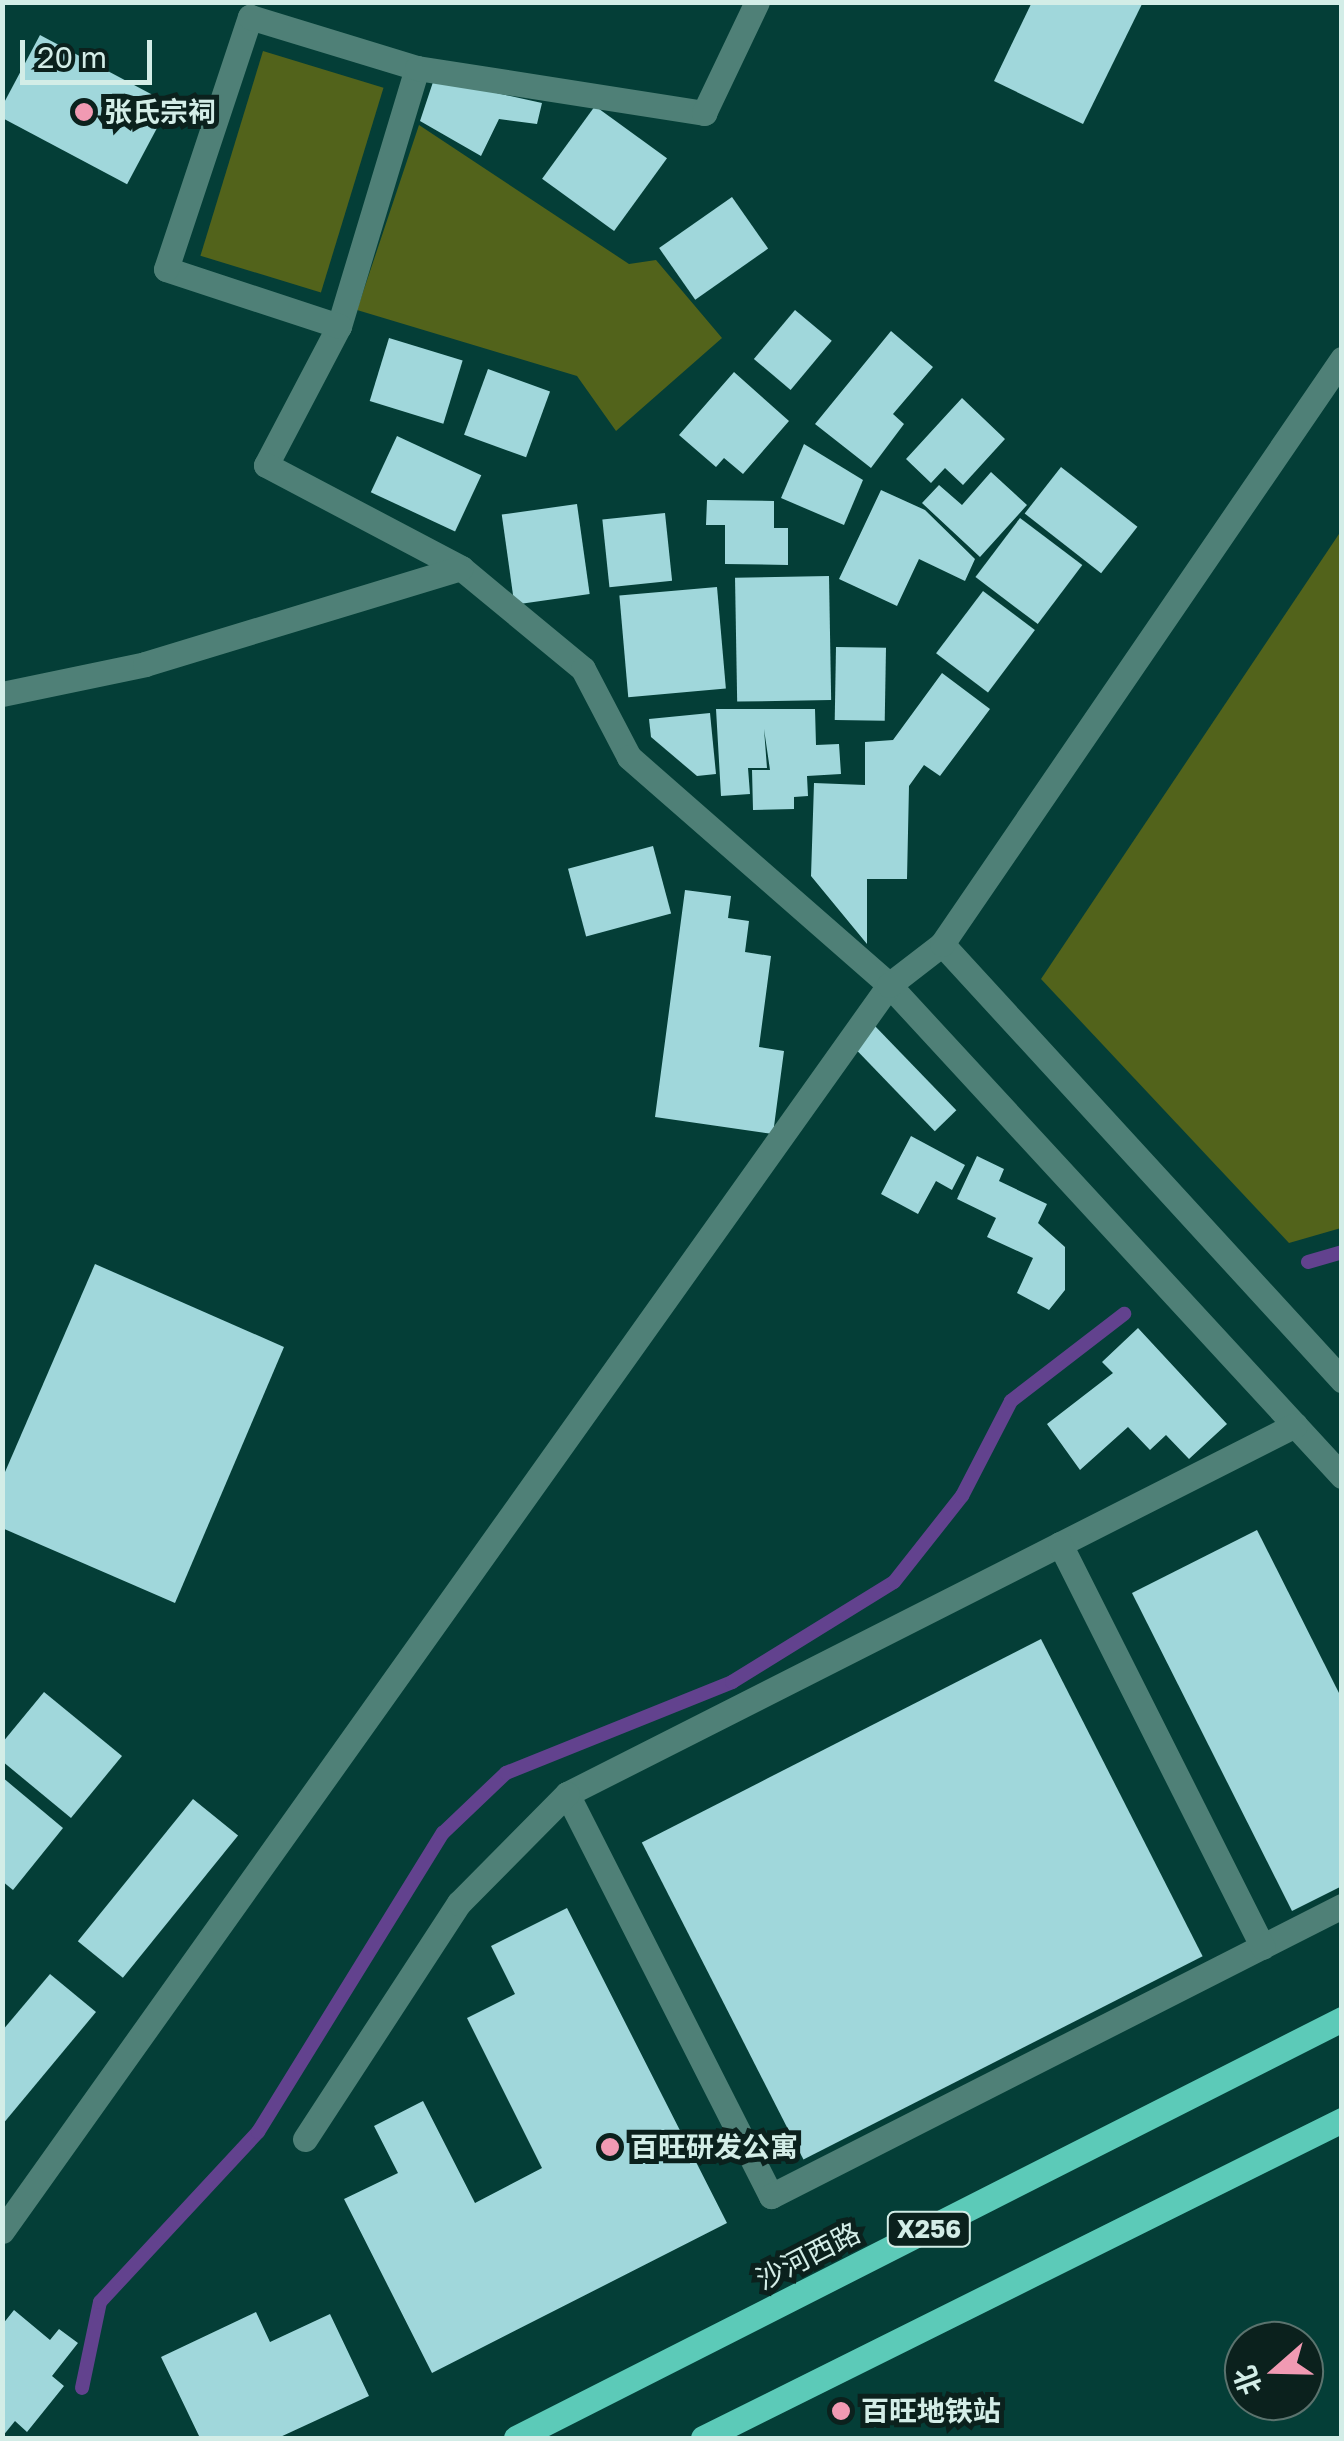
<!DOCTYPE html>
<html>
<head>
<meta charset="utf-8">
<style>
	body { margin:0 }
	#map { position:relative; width:1344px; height:2441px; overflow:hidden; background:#043e37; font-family:"Golos Text","Noto Sans SC",sans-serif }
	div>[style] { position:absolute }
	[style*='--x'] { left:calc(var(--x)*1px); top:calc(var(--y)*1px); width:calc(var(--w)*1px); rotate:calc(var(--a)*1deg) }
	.green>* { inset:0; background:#52631b; transform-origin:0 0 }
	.stream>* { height:14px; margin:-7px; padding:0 7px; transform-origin:7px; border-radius:7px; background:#62428e }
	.building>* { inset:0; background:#a0d7db; transform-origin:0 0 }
	.minor>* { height:25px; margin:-12.5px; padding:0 12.5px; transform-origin:12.5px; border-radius:12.5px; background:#4f8077 }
	.major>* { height:25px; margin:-12.5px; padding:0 12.5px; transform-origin:12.5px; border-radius:12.5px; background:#5ccab8 }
	.dots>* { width:28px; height:28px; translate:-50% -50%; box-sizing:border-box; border:5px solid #0b211d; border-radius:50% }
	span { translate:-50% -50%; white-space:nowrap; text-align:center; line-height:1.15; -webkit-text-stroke:10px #0b211d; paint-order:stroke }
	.shield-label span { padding:2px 8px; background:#0b211d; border:2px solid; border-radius:8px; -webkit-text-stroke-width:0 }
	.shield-label { font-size:25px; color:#d3ede7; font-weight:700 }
	.poi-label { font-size:28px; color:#d3ede7; font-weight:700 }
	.left { translate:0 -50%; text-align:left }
	.street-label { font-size:28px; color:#d3ede7 }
	.frame { position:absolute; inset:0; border:5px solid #d3ede7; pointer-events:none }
	.north { position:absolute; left:1224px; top:2321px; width:100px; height:100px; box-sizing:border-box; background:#0b211d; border:2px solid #5b736e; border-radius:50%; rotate:250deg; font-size:28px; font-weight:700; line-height:40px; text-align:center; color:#d3ede7 }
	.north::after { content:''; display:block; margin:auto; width:35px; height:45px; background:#f19ab3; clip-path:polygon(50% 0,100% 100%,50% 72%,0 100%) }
	.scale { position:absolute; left:20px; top:40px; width:132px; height:45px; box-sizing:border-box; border:5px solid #d3ede7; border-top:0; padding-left:12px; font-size:30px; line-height:35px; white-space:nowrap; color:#d3ede7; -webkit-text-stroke:8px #0b211d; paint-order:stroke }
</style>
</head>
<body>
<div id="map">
	<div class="green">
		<div style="left:263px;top:51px;width:126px;height:214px;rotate:17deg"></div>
		<div style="clip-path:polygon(419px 125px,629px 264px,656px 260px,722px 338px,616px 431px,577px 376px,357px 310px)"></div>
		<div style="clip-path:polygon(1341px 531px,1341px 1228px,1289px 1243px,1041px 979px)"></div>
	</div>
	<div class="stream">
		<div style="--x:1308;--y:1262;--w:35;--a:-16"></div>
		<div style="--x:82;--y:2388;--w:88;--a:-78.2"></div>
		<div style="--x:100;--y:2302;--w:232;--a:-47.1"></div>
		<div style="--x:258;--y:2132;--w:352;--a:-58.3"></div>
		<div style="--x:443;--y:1833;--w:87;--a:-43.6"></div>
		<div style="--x:506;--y:1773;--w:244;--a:-21.9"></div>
		<div style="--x:732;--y:1682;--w:190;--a:-31.7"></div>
		<div style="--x:894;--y:1582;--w:110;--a:-51.7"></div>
		<div style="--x:962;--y:1496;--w:107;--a:-62.7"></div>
		<div style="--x:1011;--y:1401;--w:143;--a:-37.6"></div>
	</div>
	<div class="building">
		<div style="clip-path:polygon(1032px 2px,1143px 2px,1083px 124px,994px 81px)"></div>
		<div style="left:40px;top:35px;width:147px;height:91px;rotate:28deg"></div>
		<div style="clip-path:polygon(434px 79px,542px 103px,537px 124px,499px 119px,481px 156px,420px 121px)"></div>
		<div style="left:595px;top:106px;width:89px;height:90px;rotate:36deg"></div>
		<div style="left:732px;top:197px;width:63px;height:89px;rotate:55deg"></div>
		<div style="left:795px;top:310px;width:48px;height:64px;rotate:40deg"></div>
		<div style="clip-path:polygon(891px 331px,933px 367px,893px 414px,904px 424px,871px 468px,815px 424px)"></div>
		<div style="left:389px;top:338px;width:77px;height:66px;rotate:17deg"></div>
		<div style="left:488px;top:369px;width:66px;height:70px;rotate:20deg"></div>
		<div style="clip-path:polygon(734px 372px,789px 421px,743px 474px,724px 458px,716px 467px,679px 435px)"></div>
		<div style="clip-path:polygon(962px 398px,1005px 439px,963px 485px,945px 468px,931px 483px,906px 459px)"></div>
		<div style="left:397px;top:436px;width:93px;height:62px;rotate:25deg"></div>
		<div style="clip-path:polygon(804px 444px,863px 480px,844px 525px,781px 498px)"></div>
		<div style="left:1061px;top:467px;width:97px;height:59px;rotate:38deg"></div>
		<div style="clip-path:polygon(991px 472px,1027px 505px,980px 557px,922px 503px,939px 485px,962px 505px)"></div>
		<div style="clip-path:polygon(881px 490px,925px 510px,975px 559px,965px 581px,919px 559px,897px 606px,839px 579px)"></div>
		<div style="clip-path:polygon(707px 500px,774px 501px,774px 528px,788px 528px,788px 565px,725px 564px,725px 525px,706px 525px)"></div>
		<div style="left:577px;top:504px;width:91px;height:76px;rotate:82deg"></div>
		<div style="left:665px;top:513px;width:68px;height:63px;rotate:84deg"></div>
		<div style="left:1020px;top:518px;width:78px;height:74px;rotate:37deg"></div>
		<div style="left:829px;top:576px;width:124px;height:94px;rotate:89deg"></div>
		<div style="left:717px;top:587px;width:102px;height:98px;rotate:85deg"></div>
		<div style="left:983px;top:591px;width:65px;height:78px;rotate:37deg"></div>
		<div style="left:836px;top:647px;width:50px;height:73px;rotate:1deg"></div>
		<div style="clip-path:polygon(942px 673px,990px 709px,940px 776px,924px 765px,909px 786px,907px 879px,867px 879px,867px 944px,811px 876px,814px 783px,865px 785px,865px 742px,893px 740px)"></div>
		<div style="clip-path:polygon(716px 709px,815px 709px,816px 745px,839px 744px,841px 774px,807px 776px,808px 796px,794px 797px,794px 809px,753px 810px,752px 770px,770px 770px,764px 729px,767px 768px,748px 768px,750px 794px,721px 796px)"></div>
		<div style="clip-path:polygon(710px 713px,716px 774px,697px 776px,651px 737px,649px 719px)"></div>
		<div style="left:653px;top:846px;width:70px;height:88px;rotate:75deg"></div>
		<div style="clip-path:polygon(685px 890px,731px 896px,728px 918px,749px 921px,745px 952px,771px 956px,759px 1047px,784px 1051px,773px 1134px,655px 1117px)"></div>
		<div style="left:873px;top:1024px;width:120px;height:30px;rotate:46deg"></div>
		<div style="clip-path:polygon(911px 1136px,965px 1165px,952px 1190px,936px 1181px,918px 1214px,881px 1194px)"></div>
		<div style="clip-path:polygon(977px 1156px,1004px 1169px,999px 1181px,1047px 1204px,1038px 1223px,1065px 1247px,1065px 1290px,1049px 1310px,1017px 1293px,1033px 1258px,987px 1237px,996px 1218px,957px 1199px)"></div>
		<div style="clip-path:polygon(95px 1264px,284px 1347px,175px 1603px,2px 1528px,2px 1479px)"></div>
		<div style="clip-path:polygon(1138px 1328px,1227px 1424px,1189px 1459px,1166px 1435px,1150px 1450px,1128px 1427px,1080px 1470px,1047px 1424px,1113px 1373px,1102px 1362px)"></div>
		<div style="clip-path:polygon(1257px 1530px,1342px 1699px,1342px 1886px,1292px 1911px,1132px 1593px)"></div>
		<div style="left:1041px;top:1639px;width:356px;height:448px;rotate:63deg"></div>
		<div style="clip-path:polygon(44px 1692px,122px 1756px,71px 1818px,2px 1761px,2px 1743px)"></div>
		<div style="clip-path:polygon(2px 1777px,63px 1828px,13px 1890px,2px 1881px)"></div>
		<div style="left:193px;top:1799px;width:58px;height:183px;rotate:39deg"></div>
		<div style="clip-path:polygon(567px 1908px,727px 2223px,432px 2373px,344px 2199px,398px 2173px,374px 2126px,423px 2101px,475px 2203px,542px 2168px,467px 2018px,515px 1994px,491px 1946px)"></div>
		<div style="clip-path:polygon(50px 1974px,96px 2012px,2px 2125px,2px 2031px)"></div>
		<div style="clip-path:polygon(14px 2310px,50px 2340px,59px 2329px,78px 2343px,52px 2376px,64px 2386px,27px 2432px,15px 2421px,2px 2437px,2px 2325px)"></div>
		<div style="clip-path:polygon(256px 2312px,270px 2342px,330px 2314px,369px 2396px,278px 2438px,200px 2438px,161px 2357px)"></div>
	</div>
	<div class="minor">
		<div style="--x:417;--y:68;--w:270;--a:106.8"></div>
		<div style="--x:339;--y:326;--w:157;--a:117.7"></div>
		<div style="--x:266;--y:465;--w:221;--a:27.8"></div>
		<div style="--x:461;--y:568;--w:158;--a:39.6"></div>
		<div style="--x:583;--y:669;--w:99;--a:62.4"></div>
		<div style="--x:629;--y:757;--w:346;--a:41.2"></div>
		<div style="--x:889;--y:985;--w:668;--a:47.31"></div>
		<div style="--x:339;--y:326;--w:182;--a:-161.8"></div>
		<div style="--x:166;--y:269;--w:266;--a:-71.6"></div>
		<div style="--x:250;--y:17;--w:175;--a:17"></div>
		<div style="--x:417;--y:68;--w:291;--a:8.9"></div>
		<div style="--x:704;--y:113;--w:123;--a:-64.5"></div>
		<div style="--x:2;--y:694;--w:146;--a:-11.8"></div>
		<div style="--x:145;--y:664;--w:330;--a:-16.9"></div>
		<div style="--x:942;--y:944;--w:592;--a:47.47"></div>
		<div style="--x:1295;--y:1425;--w:816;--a:153.12"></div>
		<div style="--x:567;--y:1794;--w:451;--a:63.1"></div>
		<div style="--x:771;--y:2196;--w:640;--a:-26.93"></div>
		<div style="--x:1060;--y:1544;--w:451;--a:63.3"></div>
		<div style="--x:305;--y:2139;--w:282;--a:-56.9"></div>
		<div style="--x:459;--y:1903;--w:153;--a:-45.3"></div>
		<div style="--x:2;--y:2231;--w:1529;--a:-54.55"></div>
		<div style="--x:889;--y:985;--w:67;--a:-37.7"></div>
		<div style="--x:942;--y:944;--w:709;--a:-55.64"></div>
	</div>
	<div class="major">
		<div style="--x:516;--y:2438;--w:926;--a:-26.9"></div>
		<div style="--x:703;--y:2438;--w:714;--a:-26.46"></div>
	</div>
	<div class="dots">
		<div style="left:84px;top:112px;background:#f19ab3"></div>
		<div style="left:610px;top:2147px;background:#f19ab3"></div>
		<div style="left:841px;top:2411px;background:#f19ab3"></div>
	</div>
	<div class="shield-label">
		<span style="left:929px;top:2229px">X256</span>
	</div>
	<div class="poi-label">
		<span class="left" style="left:104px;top:112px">张氏宗祠</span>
		<span class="left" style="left:630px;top:2147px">百旺研发公寓</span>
		<span class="left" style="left:861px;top:2411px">百旺地铁站</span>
	</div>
	<div class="street-label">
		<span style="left:808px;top:2256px;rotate:-27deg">沙河西路</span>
	</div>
	<div class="frame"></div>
	<div class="north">北</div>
	<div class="scale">20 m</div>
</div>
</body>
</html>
